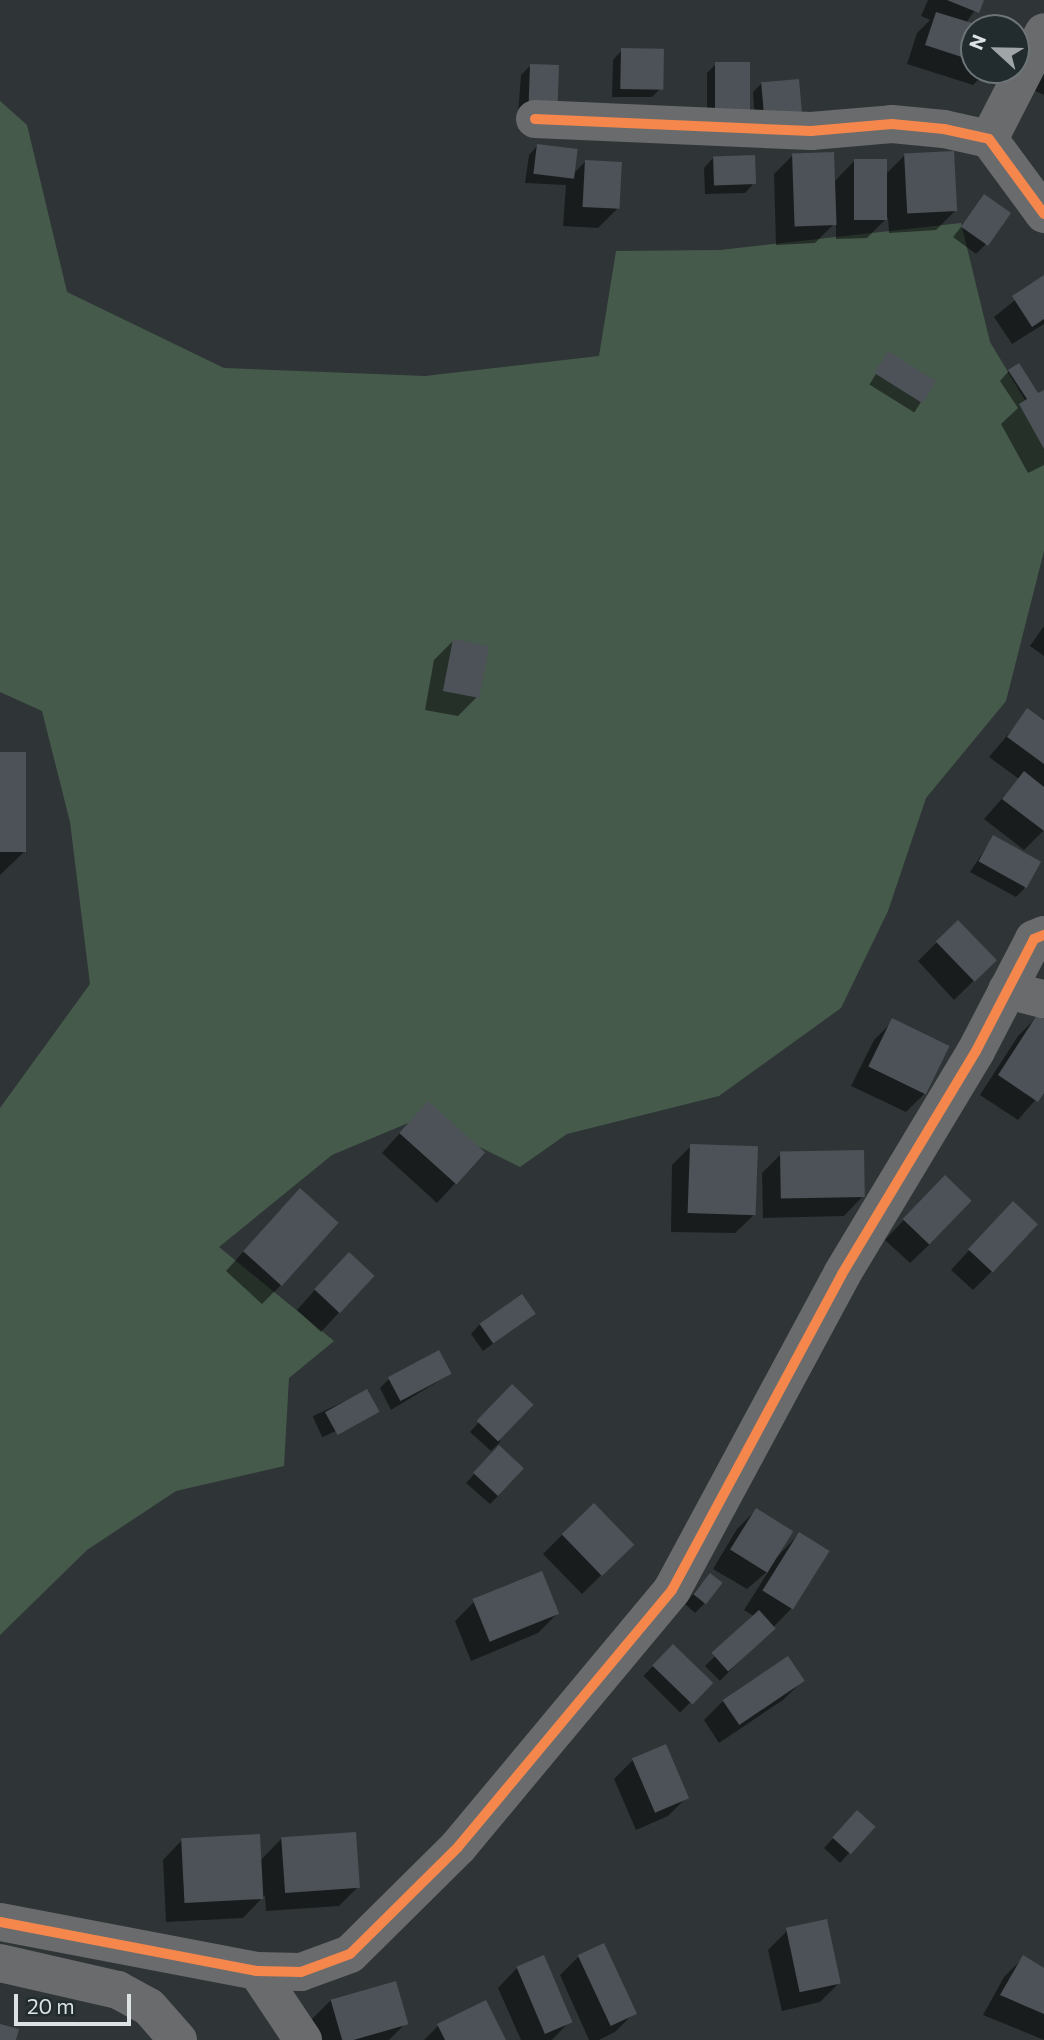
<!DOCTYPE html>
<html>
<head>
<meta charset="utf-8">
<style>
	body { margin:0 }
	#map { position:relative; width:1044px; height:2040px; overflow:hidden; background:#2f3536; font-family:Commissioner,sans-serif }
	div>[style] { position:absolute }
	[style*='--x'] { left:calc(var(--x)*1px); top:calc(var(--y)*1px); width:calc(var(--w)*1px); rotate:calc(var(--a)*1deg) }
	.green>* { inset:0; background:#455a4b }
	.shadow>* { inset:0; background:#0007; transform-origin:0 0 }
	.building>* { inset:0; background:#4c5257; transform-origin:0 0 }
	.street>* { height:38px; margin:-19px; padding:0 19px; transform-origin:19px; border-radius:19px; background:#6a6b6c }
	.cycleway>* { height:10px; margin:-5px; padding:0 5px; transform-origin:5px; border-radius:5px; background:#f5874c }
	span { translate:-50% -50%; white-space:nowrap; text-align:center; line-height:1.15; -webkit-text-stroke:6px #222c2f; paint-order:stroke }
	.north { position:absolute; left:960px; top:14px; width:70px; height:70px; box-sizing:border-box; background:#222c2f; border:2px solid #6d7578; border-radius:50%; rotate:292deg; font-size:19px; font-weight:700; line-height:28px; text-align:center; color:#dde3e5 }
	.north::after { content:''; display:block; margin:auto; width:24px; height:32px; background:#a0a6a8; clip-path:polygon(50% 0,100% 100%,50% 72%,0 100%) }
	.scale { position:absolute; left:14px; top:1994px; width:117px; height:32px; box-sizing:border-box; border:4px solid #dde3e5; border-top:0; padding-left:9px; font-size:21px; line-height:24px; white-space:nowrap; color:#dde3e5; -webkit-text-stroke:5px #222c2f; paint-order:stroke }
</style>
</head>
<body>
<div id="map">
	<div class="green">
		<div style="clip-path:polygon(0 101px,27px 125px,67px 292px,224px 368px,425px 376px,599px 356px,616px 251px,720px 250px,961px 223px,990px 342px,1044px 432px,1044px 551px,1006px 701px,926px 798px,888px 911px,841px 1008px,719px 1096px,567px 1134px,520px 1167px,420px 1118px,332px 1155px,219px 1247px,334px 1341px,289px 1378px,284px 1466px,176px 1491px,87px 1550px,0 1635px,0 1108px,90px 984px,70px 822px,42px 711px,0 692px)"></div>
	</div>
	<div class="shadow">
		<div style="clip-path:polygon(928px 0,982px 0,966px 23px,981px 28px,974px 28px,974px 70px,988px 70px,973px 85px,907px 64px,917px 33px,930px 20px,921px 16px)"></div>
		<div style="clip-path:polygon(1044px 46px,1044px 95px,1024px 86px)"></div>
		<div style="clip-path:polygon(622px 50px,661px 88px,652px 97px,612px 97px,613px 60px)"></div>
		<div style="clip-path:polygon(716px 64px,749px 109px,707px 120px,707px 73px)"></div>
		<div style="clip-path:polygon(530px 66px,557px 67px,518px 115px,521px 75px)"></div>
		<div style="clip-path:polygon(762px 83px,791px 122px,755px 125px,753px 92px)"></div>
		<div style="clip-path:polygon(538px 145px,573px 174px,585px 162px,617px 209px,598px 228px,563px 226px,566px 185px,525px 183px,529px 155px)"></div>
		<div style="clip-path:polygon(793px 155px,833px 183px,854px 161px,885px 175px,905px 155px,955px 211px,936px 230px,889px 233px,888px 217px,867px 238px,836px 239px,836px 222px,815px 243px,776px 245px,774px 174px)"></div>
		<div style="clip-path:polygon(713px 158px,754px 183px,745px 193px,705px 194px,704px 168px)"></div>
		<div style="clip-path:polygon(985px 197px,985px 245px,976px 254px,953px 237px)"></div>
		<div style="clip-path:polygon(1044px 277px,1044px 324px,1012px 344px,994px 317px)"></div>
		<div style="left:889px;top:353px;width:53px;height:37px;rotate:32deg"></div>
		<div style="clip-path:polygon(1009px 371px,1029px 399px,1044px 392px,1044px 465px,1028px 473px,1001px 424px,1018px 408px,1000px 381px)"></div>
		<div style="clip-path:polygon(1044px 626px,1044px 656px,1030px 646px)"></div>
		<div style="clip-path:polygon(453px 641px,477px 697px,458px 716px,425px 710px,434px 660px)"></div>
		<div style="clip-path:polygon(1028px 711px,1044px 719px,1044px 830px,1024px 850px,984px 819px,1019px 779px,989px 757px)"></div>
		<div style="clip-path:polygon(0 754px,25px 851px,0 875px)"></div>
		<div style="clip-path:polygon(993px 837px,1025px 888px,1016px 897px,970px 872px)"></div>
		<div style="clip-path:polygon(937px 942px,995px 960px,954px 1000px,918px 961px)"></div>
		<div style="clip-path:polygon(1037px 1017px,1044px 1022px,1044px 1090px,1018px 1120px,980px 1095px,1018px 1036px)"></div>
		<div style="clip-path:polygon(893px 1021px,925px 1093px,906px 1112px,851px 1086px,874px 1040px)"></div>
		<div style="clip-path:polygon(409px 1123px,483px 1153px,437px 1203px,382px 1153px)"></div>
		<div style="clip-path:polygon(691px 1146px,755px 1214px,735px 1233px,671px 1232px,672px 1165px)"></div>
		<div style="clip-path:polygon(781px 1154px,863px 1196px,844px 1216px,763px 1218px,762px 1173px)"></div>
		<div style="clip-path:polygon(926px 1196px,929px 1245px,910px 1263px,885px 1240px)"></div>
		<div style="clip-path:polygon(281px 1209px,281px 1285px,262px 1304px,226px 1271px)"></div>
		<div style="clip-path:polygon(994px 1223px,992px 1271px,973px 1290px,951px 1270px)"></div>
		<div style="clip-path:polygon(330px 1273px,373px 1276px,321px 1332px,297px 1310px)"></div>
		<div style="clip-path:polygon(533px 1314px,483px 1351px,471px 1334px,480px 1324px)"></div>
		<div style="clip-path:polygon(450px 1374px,391px 1410px,380px 1388px,389px 1379px)"></div>
		<div style="left:367px;top:1391px;width:23px;height:60px;rotate:65deg"></div>
		<div style="clip-path:polygon(503px 1396px,500px 1442px,491px 1451px,470px 1432px)"></div>
		<div style="clip-path:polygon(490px 1457px,499px 1495px,490px 1504px,466px 1483px)"></div>
		<div style="clip-path:polygon(756px 1510px,776px 1558px,799px 1534px,828px 1552px,791px 1609px,720px 1681px,705px 1666px,755px 1617px,744px 1610px,770px 1569px,747px 1589px,713px 1569px,737px 1529px)"></div>
		<div style="clip-path:polygon(562px 1535px,632px 1545px,582px 1594px,543px 1554px)"></div>
		<div style="clip-path:polygon(701px 1584px,704px 1604px,695px 1613px,685px 1604px)"></div>
		<div style="clip-path:polygon(474px 1602px,557px 1614px,538px 1633px,471px 1661px,455px 1621px)"></div>
		<div style="left:673px;top:1646px;width:52px;height:42px;rotate:45deg"></div>
		<div style="clip-path:polygon(802px 1681px,783px 1700px,719px 1743px,704px 1720px,723px 1701px)"></div>
		<div style="clip-path:polygon(633px 1760px,687px 1797px,668px 1816px,636px 1830px,614px 1779px)"></div>
		<div style="clip-path:polygon(848px 1822px,849px 1853px,840px 1863px,824px 1848px)"></div>
		<div style="clip-path:polygon(281px 1839px,358px 1887px,339px 1906px,266px 1911px,265px 1895px,243px 1918px,166px 1922px,163px 1860px,182px 1840px,260px 1861px)"></div>
		<div style="clip-path:polygon(787px 1931px,839px 1983px,820px 2002px,782px 2011px,768px 1950px)"></div>
		<div style="clip-path:polygon(579px 1956px,634px 2013px,615px 2032px,599px 2040px,589px 2040px,560px 1975px)"></div>
		<div style="clip-path:polygon(1023px 1958px,1044px 1970px,1044px 2040px,983px 2015px,1004px 1977px)"></div>
		<div style="clip-path:polygon(517px 1968px,570px 2021px,552px 2040px,521px 2040px,498px 1988px)"></div>
		<div style="clip-path:polygon(330px 2001px,406px 2023px,389px 2040px,317px 2040px,311px 2020px)"></div>
		<div style="clip-path:polygon(438px 2026px,504px 2040px,424px 2040px)"></div>
	</div>
	<div class="building">
		<div style="clip-path:polygon(947px 0,984px 0,979px 13px)"></div>
		<div style="clip-path:polygon(936px 12px,985px 27px,974px 28px,974px 61px,925px 45px)"></div>
		<div style="left:621px;top:48px;width:43px;height:41px;rotate:1deg"></div>
		<div style="left:715px;top:62px;width:35px;height:49px"></div>
		<div style="left:530px;top:64px;width:29px;height:43px;rotate:2deg"></div>
		<div style="left:799px;top:79px;width:34px;height:38px;rotate:85deg"></div>
		<div style="left:537px;top:144px;width:41px;height:30px;rotate:7deg"></div>
		<div style="left:954px;top:151px;width:60px;height:50px;rotate:87deg"></div>
		<div style="left:834px;top:152px;width:73px;height:42px;rotate:88deg"></div>
		<div style="left:755px;top:155px;width:29px;height:42px;rotate:88deg"></div>
		<div style="left:854px;top:159px;width:33px;height:61px"></div>
		<div style="left:585px;top:160px;width:37px;height:47px;rotate:3deg"></div>
		<div style="left:984px;top:194px;width:33px;height:40px;rotate:35deg"></div>
		<div style="clip-path:polygon(1044px 275px,1044px 319px,1032px 327px,1012px 296px)"></div>
		<div style="left:888px;top:351px;width:57px;height:26px;rotate:32deg"></div>
		<div style="clip-path:polygon(1019px 363px,1038px 393px,1044px 390px,1044px 449px,1019px 404px,1027px 399px,1008px 370px)"></div>
		<div style="left:453px;top:639px;width:37px;height:53px;rotate:11deg"></div>
		<div style="clip-path:polygon(1027px 708px,1044px 720px,1044px 764px,1007px 737px)"></div>
		<div style="left:0;top:752px;width:26px;height:100px"></div>
		<div style="clip-path:polygon(1024px 771px,1044px 787px,1044px 831px,1002px 799px)"></div>
		<div style="left:993px;top:835px;width:55px;height:30px;rotate:29deg"></div>
		<div style="left:958px;top:920px;width:56px;height:31px;rotate:46deg"></div>
		<div style="clip-path:polygon(1037px 1015px,1044px 1019px,1044px 1093px,1038px 1102px,998px 1075px)"></div>
		<div style="left:892px;top:1018px;width:64px;height:54px;rotate:26deg"></div>
		<div style="left:428px;top:1101px;width:77px;height:43px;rotate:42deg"></div>
		<div style="left:690px;top:1144px;width:68px;height:69px;rotate:2deg"></div>
		<div style="left:864px;top:1150px;width:47px;height:84px;rotate:89deg"></div>
		<div style="left:945px;top:1175px;width:37px;height:61px;rotate:44deg"></div>
		<div style="left:300px;top:1188px;width:52px;height:85px;rotate:42deg"></div>
		<div style="left:1013px;top:1201px;width:34px;height:66px;rotate:43deg"></div>
		<div style="left:349px;top:1252px;width:35px;height:51px;rotate:43deg"></div>
		<div style="left:522px;top:1294px;width:24px;height:52px;rotate:55deg"></div>
		<div style="left:439px;top:1350px;width:27px;height:58px;rotate:62deg"></div>
		<div style="left:512px;top:1384px;width:30px;height:51px;rotate:44deg"></div>
		<div style="left:367px;top:1389px;width:26px;height:48px;rotate:61deg"></div>
		<div style="left:499px;top:1445px;width:34px;height:38px;rotate:43deg"></div>
		<div style="left:594px;top:1503px;width:58px;height:45px;rotate:46deg"></div>
		<div style="left:756px;top:1508px;width:44px;height:49px;rotate:32deg"></div>
		<div style="left:799px;top:1532px;width:36px;height:69px;rotate:32deg"></div>
		<div style="left:542px;top:1571px;width:46px;height:75px;rotate:68deg"></div>
		<div style="left:710px;top:1573px;width:16px;height:27px;rotate:38deg"></div>
		<div style="left:759px;top:1610px;width:25px;height:64px;rotate:48deg"></div>
		<div style="left:673px;top:1644px;width:56px;height:30px;rotate:44deg"></div>
		<div style="left:788px;top:1656px;width:30px;height:79px;rotate:56deg"></div>
		<div style="left:666px;top:1744px;width:59px;height:37px;rotate:67deg"></div>
		<div style="left:857px;top:1810px;width:25px;height:37px;rotate:42deg"></div>
		<div style="left:356px;top:1832px;width:56px;height:75px;rotate:86deg"></div>
		<div style="left:260px;top:1834px;width:65px;height:79px;rotate:87deg"></div>
		<div style="left:827px;top:1919px;width:66px;height:42px;rotate:78deg"></div>
		<div style="left:604px;top:1943px;width:78px;height:29px;rotate:65deg"></div>
		<div style="left:544px;top:1955px;width:73px;height:30px;rotate:67deg"></div>
		<div style="clip-path:polygon(1023px 1955px,1044px 1968px,1044px 2014px,1000px 1995px)"></div>
		<div style="left:396px;top:1981px;width:45px;height:68px;rotate:74deg"></div>
		<div style="clip-path:polygon(486px 2000px,506px 2040px,445px 2040px,437px 2024px)"></div>
		<div style="clip-path:polygon(0 2024px,19px 2029px,16px 2040px,0 2040px)"></div>
	</div>
	<div class="street">
		<div style="--x:535;--y:119;--w:276;--a:2.5"></div>
		<div style="--x:811;--y:131;--w:81;--a:-4.9"></div>
		<div style="--x:892;--y:124;--w:52;--a:5.5"></div>
		<div style="--x:944;--y:129;--w:46;--a:12.5"></div>
		<div style="--x:989;--y:139;--w:93;--a:53.7"></div>
		<div style="--x:989;--y:139;--w:120;--a:-62.8"></div>
		<div style="--x:1007;--y:990;--w:38;--a:14"></div>
		<div style="--x:0;--y:1922;--w:262;--a:10.8"></div>
		<div style="--x:257;--y:1971;--w:44;--a:1.3"></div>
		<div style="--x:301;--y:1972;--w:52;--a:-20.2"></div>
		<div style="--x:350;--y:1954;--w:152;--a:-44.7"></div>
		<div style="--x:458;--y:1847;--w:334;--a:-50.2"></div>
		<div style="--x:672;--y:1590;--w:359;--a:-61.7"></div>
		<div style="--x:842;--y:1274;--w:260;--a:-59"></div>
		<div style="--x:976;--y:1051;--w:126;--a:-62.6"></div>
		<div style="--x:1034;--y:939;--w:11;--a:-22"></div>
		<div style="--x:0;--y:1963;--w:121;--a:12.9"></div>
		<div style="--x:118;--y:1990;--w:35;--a:29"></div>
		<div style="--x:149;--y:2007;--w:44;--a:48.7"></div>
		<div style="--x:257;--y:1971;--w:83;--a:56.3"></div>
	</div>
	<div class="cycleway">
		<div style="--x:535;--y:119;--w:276;--a:2.5"></div>
		<div style="--x:811;--y:131;--w:81;--a:-4.9"></div>
		<div style="--x:892;--y:124;--w:52;--a:5.5"></div>
		<div style="--x:944;--y:129;--w:46;--a:12.5"></div>
		<div style="--x:989;--y:139;--w:93;--a:53.7"></div>
		<div style="--x:0;--y:1922;--w:262;--a:10.8"></div>
		<div style="--x:257;--y:1971;--w:44;--a:1.3"></div>
		<div style="--x:301;--y:1972;--w:52;--a:-20.2"></div>
		<div style="--x:350;--y:1954;--w:152;--a:-44.7"></div>
		<div style="--x:458;--y:1847;--w:334;--a:-50.2"></div>
		<div style="--x:672;--y:1590;--w:359;--a:-61.7"></div>
		<div style="--x:842;--y:1274;--w:260;--a:-59"></div>
		<div style="--x:976;--y:1051;--w:126;--a:-62.6"></div>
		<div style="--x:1034;--y:939;--w:11;--a:-22"></div>
	</div>
	<div class="north">N</div>
	<div class="scale">20 m</div>
</div>
</body>
</html>
